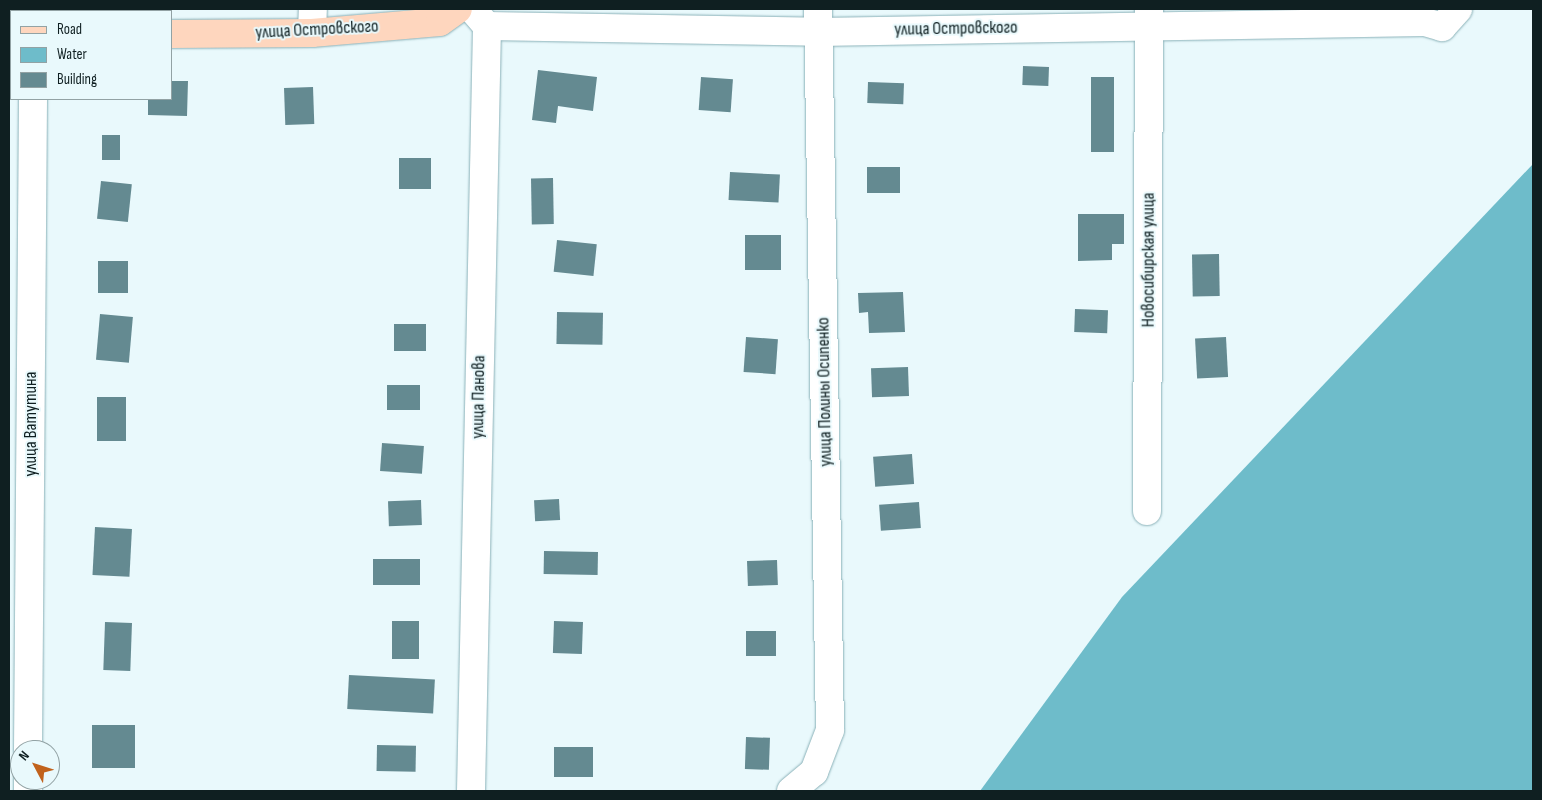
<!DOCTYPE html>
<html>
<head>
<meta charset="utf-8">
<style>
	body { margin:0 }
	#map { position:relative; width:1542px; height:800px; overflow:hidden; background:#e9f9fc; font-family:"Sofia Sans Condensed",sans-serif }
	div>[style] { position:absolute }
	[style*='--x'] { left:calc(var(--x)*1px); top:calc(var(--y)*1px); width:calc(var(--w)*1px); rotate:calc(var(--a)*1deg) }
	.water>* { inset:0; background:#6ebcca }
	.building>* { inset:0; background:#648a91; transform-origin:0 0 }
	.roads { filter:drop-shadow(0 0 1px #8ab1b8) drop-shadow(0 0 1px #8ab1b8) }
	.minor>* { height:28px; margin:-14px; padding:0 14px; transform-origin:14px; border-radius:14px; background:#fff }
	.major>* { height:28px; margin:-14px; padding:0 14px; transform-origin:14px; border-radius:14px; background:#fed6be }
	span { translate:-50% -50%; white-space:nowrap; text-align:center; line-height:1.15; -webkit-text-stroke:4px #e9f9fc; paint-order:stroke }
	.street-label { font-size:18px; color:#0f1f21 }
	.frame { position:absolute; inset:0; border:10px solid #0f1f21; pointer-events:none }
	.legend { position:absolute; left:10px; top:10px; width:162px; height:90px; box-sizing:border-box; background:#e9f9fc; border:1px solid #92a2a4; margin:0; padding:6px 9px; list-style:none; font-size:15px; color:#0f1f21 }
	.legend li { display:flex; align-items:center; gap:10px; height:25px }
	.legend b { width:25px; border:1px solid #92a2a4 }
	.north { position:absolute; left:10px; top:740px; width:50px; height:50px; box-sizing:border-box; background:#e9f9fc; border:1px solid #92a2a4; border-radius:50%; rotate:310deg; font-size:14px; font-weight:700; line-height:20px; text-align:center; color:#0f1f21 }
	.north::after { content:''; display:block; margin:auto; width:18px; height:22px; background:#c1621c; clip-path:polygon(50% 0,100% 100%,50% 72%,0 100%) }
</style>
</head>
<body>
<div id="map">
	<div class="water">
		<div style="clip-path:polygon(1533px 164px,1533px 791px,980px 791px,1122px 597px)"></div>
	</div>
	<div class="building">
		<div style="left:1023px;top:66px;width:26px;height:19px;rotate:2deg"></div>
		<div style="clip-path:polygon(538px 70px,597px 77px,593px 111px,558px 106px,556px 123px,532px 120px)"></div>
		<div style="left:701px;top:77px;width:32px;height:33px;rotate:4deg"></div>
		<div style="left:1091px;top:77px;width:23px;height:75px"></div>
		<div style="clip-path:polygon(171px 81px,188px 81px,187px 116px,148px 115px,148px 99px,171px 99px)"></div>
		<div style="left:868px;top:82px;width:36px;height:21px;rotate:2deg"></div>
		<div style="left:313px;top:87px;width:37px;height:29px;rotate:88deg"></div>
		<div style="left:102px;top:135px;width:18px;height:25px"></div>
		<div style="left:399px;top:158px;width:32px;height:31px"></div>
		<div style="left:867px;top:167px;width:33px;height:26px"></div>
		<div style="left:730px;top:172px;width:50px;height:28px;rotate:3deg"></div>
		<div style="left:553px;top:178px;width:46px;height:22px;rotate:89deg"></div>
		<div style="left:101px;top:181px;width:31px;height:38px;rotate:6deg"></div>
		<div style="clip-path:polygon(1078px 214px,1124px 214px,1124px 244px,1112px 244px,1112px 260px,1078px 261px)"></div>
		<div style="left:745px;top:235px;width:36px;height:35px"></div>
		<div style="left:557px;top:240px;width:40px;height:32px;rotate:6deg"></div>
		<div style="left:1219px;top:254px;width:42px;height:27px;rotate:89deg"></div>
		<div style="left:98px;top:261px;width:30px;height:32px"></div>
		<div style="clip-path:polygon(903px 292px,905px 332px,869px 333px,868px 312px,859px 313px,858px 293px)"></div>
		<div style="left:1075px;top:309px;width:33px;height:23px;rotate:2deg"></div>
		<div style="left:557px;top:312px;width:46px;height:32px;rotate:1deg"></div>
		<div style="left:100px;top:314px;width:33px;height:46px;rotate:5deg"></div>
		<div style="left:394px;top:324px;width:32px;height:27px"></div>
		<div style="left:746px;top:337px;width:32px;height:35px;rotate:4deg"></div>
		<div style="left:1226px;top:337px;width:40px;height:31px;rotate:87deg"></div>
		<div style="left:908px;top:367px;width:29px;height:37px;rotate:88deg"></div>
		<div style="left:387px;top:385px;width:33px;height:25px"></div>
		<div style="left:97px;top:397px;width:29px;height:44px"></div>
		<div style="left:382px;top:443px;width:42px;height:28px;rotate:4deg"></div>
		<div style="left:912px;top:454px;width:30px;height:39px;rotate:86deg"></div>
		<div style="left:559px;top:499px;width:21px;height:25px;rotate:87deg"></div>
		<div style="left:421px;top:500px;width:25px;height:33px;rotate:88deg"></div>
		<div style="left:919px;top:502px;width:26px;height:40px;rotate:86deg"></div>
		<div style="left:95px;top:527px;width:37px;height:48px;rotate:3deg"></div>
		<div style="left:544px;top:551px;width:54px;height:23px;rotate:1deg"></div>
		<div style="left:420px;top:559px;width:26px;height:47px;rotate:90deg"></div>
		<div style="left:777px;top:560px;width:25px;height:30px;rotate:88deg"></div>
		<div style="left:392px;top:621px;width:27px;height:38px"></div>
		<div style="left:554px;top:621px;width:29px;height:32px;rotate:2deg"></div>
		<div style="left:105px;top:622px;width:27px;height:48px;rotate:2deg"></div>
		<div style="left:746px;top:631px;width:30px;height:25px"></div>
		<div style="left:349px;top:675px;width:86px;height:34px;rotate:3deg"></div>
		<div style="left:92px;top:725px;width:43px;height:43px"></div>
		<div style="left:746px;top:737px;width:24px;height:32px;rotate:2deg"></div>
		<div style="left:377px;top:745px;width:39px;height:26px;rotate:1deg"></div>
		<div style="left:554px;top:747px;width:39px;height:30px"></div>
	</div>
	<div class="roads">
		<div class="minor">
			<div style="--x:34;--y:11;--w:2;--a:-90"></div>
			<div style="--x:487;--y:26;--w:331;--a:1"></div>
			<div style="--x:818;--y:32;--w:607;--a:-0.94"></div>
			<div style="--x:1425;--y:22;--w:18;--a:16"></div>
			<div style="--x:1442;--y:27;--w:24;--a:-48"></div>
			<div style="--x:312;--y:33;--w:24;--a:-88"></div>
			<div style="--x:1147;--y:511;--w:502;--a:-89.77"></div>
			<div style="--x:28;--y:750;--w:651;--a:-89.56"></div>
			<div style="--x:28;--y:791;--w:11;--a:-90"></div>
			<div style="--x:471;--y:791;--w:765;--a:-88.8"></div>
			<div style="--x:487;--y:26;--w:23;--a:-131"></div>
			<div style="--x:791;--y:791;--w:30;--a:-40"></div>
			<div style="--x:814;--y:772;--w:45;--a:-69.1"></div>
			<div style="--x:830;--y:730;--w:721;--a:-90.95"></div>
		</div>
		<div class="major">
			<div style="--x:171;--y:34;--w:141;--a:-0.4"></div>
			<div style="--x:312;--y:33;--w:128;--a:-4.9"></div>
			<div style="--x:440;--y:22;--w:22;--a:-36"></div>
			<div style="--x:9;--y:36;--w:2;--a:0"></div>
		</div>
	</div>
	<div class="street-label">
		<span style="left:956px;top:29px;rotate:-1deg">улица Островского</span>
		<span style="left:317px;top:30px;rotate:-3deg">улица Островского</span>
		<span style="left:1149px;top:260px;rotate:-90deg">Новосибирская улица</span>
		<span style="left:825px;top:392px;rotate:-91deg">улица Полины Осипенко</span>
		<span style="left:479px;top:397px;rotate:-89deg">улица Панова</span>
		<span style="left:31px;top:424px;rotate:-90deg">улица Ватутина</span>
	</div>
	<div class="frame"></div>
	<ul class="legend">
	<li><b style="height:6px;background:#fed6be"></b>Road</li>
	<li><b style="height:14px;background:#6ebcca"></b>Water</li>
	<li><b style="height:14px;background:#648a91"></b>Building</li>
	</ul>
	<div class="north">N</div>
</div>
</body>
</html>
